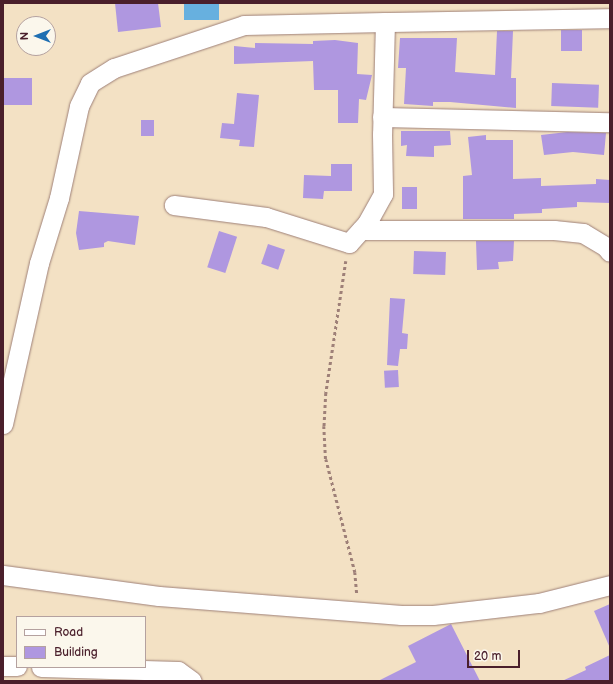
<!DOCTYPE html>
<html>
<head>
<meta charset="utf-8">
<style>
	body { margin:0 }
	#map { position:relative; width:613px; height:684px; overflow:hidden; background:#f3e1c4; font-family:"Balsamiq Sans",sans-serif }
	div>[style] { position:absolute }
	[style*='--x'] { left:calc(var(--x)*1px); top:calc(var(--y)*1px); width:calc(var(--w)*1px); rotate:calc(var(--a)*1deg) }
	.water>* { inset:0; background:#67b0df; transform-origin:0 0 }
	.building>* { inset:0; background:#af97e0; transform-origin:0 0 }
	.path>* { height:2.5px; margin-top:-1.25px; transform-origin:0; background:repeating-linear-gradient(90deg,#9e8078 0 3px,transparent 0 6px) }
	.roads { filter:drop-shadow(0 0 1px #9e8078) drop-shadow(0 0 1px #9e8078) }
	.street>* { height:19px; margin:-9.5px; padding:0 9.5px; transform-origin:9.5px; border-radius:9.5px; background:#fff }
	span { translate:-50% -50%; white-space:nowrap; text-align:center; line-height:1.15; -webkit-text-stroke:3px #fbf7ec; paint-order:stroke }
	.frame { position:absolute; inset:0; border:4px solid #4a1f2b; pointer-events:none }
	.legend { position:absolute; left:16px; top:616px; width:130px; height:52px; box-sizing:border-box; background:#fbf7ec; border:1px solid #b4a19f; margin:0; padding:5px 7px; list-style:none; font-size:12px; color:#4a1f2b }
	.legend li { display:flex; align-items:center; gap:8px; height:20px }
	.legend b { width:20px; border:1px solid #b4a19f }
	.north { position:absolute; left:16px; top:16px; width:40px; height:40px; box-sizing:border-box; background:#fbf7ec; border:1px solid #b4a19f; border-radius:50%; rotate:270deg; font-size:11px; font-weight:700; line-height:16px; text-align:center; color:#4a1f2b }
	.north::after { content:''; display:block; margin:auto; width:14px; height:18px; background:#1f6fb2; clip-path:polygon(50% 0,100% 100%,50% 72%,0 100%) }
	.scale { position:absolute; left:467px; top:650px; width:53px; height:18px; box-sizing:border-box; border:2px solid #4a1f2b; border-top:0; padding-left:5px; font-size:12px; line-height:14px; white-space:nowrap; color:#4a1f2b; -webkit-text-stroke:3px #fbf7ec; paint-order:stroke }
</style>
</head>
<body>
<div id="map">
	<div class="water">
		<div style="left:184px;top:3px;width:35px;height:17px"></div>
	</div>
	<div class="building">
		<div style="clip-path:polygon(115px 3px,158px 3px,161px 27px,118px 32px)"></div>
		<div style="left:561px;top:30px;width:21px;height:21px"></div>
		<div style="clip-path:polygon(497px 31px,513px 31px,511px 78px,516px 78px,516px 108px,450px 102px,433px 102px,433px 106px,404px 104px,406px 68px,398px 68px,400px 38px,457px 38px,455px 72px,495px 75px)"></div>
		<div style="clip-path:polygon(335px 40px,358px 43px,357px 74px,372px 75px,366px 100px,359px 99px,358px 123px,338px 123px,338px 90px,314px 90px,313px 61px,234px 64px,234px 46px,255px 48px,255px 43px,313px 44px,313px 41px)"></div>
		<div style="left:3px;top:78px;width:29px;height:27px"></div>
		<div style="left:552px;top:83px;width:47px;height:23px;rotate:2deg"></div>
		<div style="clip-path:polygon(237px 93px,259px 95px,254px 147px,239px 146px,240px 140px,220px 138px,222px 123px,234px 124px)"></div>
		<div style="left:154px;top:120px;width:16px;height:13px;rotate:90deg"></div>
		<div style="clip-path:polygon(401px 131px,450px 131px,451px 145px,434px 146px,434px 157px,406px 156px,407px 145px,401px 146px)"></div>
		<div style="clip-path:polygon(567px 132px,606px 133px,604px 155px,573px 152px,544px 155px,541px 135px)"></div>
		<div style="clip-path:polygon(486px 135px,486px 140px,513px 140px,513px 179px,541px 178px,541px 186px,596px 184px,596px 179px,610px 180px,610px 203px,577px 202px,577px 207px,542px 209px,542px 213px,514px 214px,514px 219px,463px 219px,463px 176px,472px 175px,468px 137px)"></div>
		<div style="clip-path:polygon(331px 164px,352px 164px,352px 191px,324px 191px,323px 199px,303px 198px,304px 175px,331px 176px)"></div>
		<div style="left:402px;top:187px;width:15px;height:22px"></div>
		<div style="clip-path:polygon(79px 211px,139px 216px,135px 245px,108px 241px,104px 243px,104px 247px,79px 250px,76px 233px)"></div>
		<div style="left:219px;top:231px;width:19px;height:38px;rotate:18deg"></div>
		<div style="clip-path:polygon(476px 241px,514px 241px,513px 261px,498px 262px,499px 269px,477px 270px)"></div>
		<div style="left:268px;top:244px;width:18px;height:21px;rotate:19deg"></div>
		<div style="left:414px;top:251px;width:32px;height:23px;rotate:2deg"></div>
		<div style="clip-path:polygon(390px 298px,405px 299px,402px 333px,408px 334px,407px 349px,400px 349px,398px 366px,387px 365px)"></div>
		<div style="left:398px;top:370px;width:17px;height:14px;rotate:87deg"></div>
		<div style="clip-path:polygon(610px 604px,610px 648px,594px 611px)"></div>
		<div style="clip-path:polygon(451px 624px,480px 681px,378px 681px,416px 662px,408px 646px)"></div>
		<div style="clip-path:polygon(610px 655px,610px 681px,562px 681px,586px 670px,585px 667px)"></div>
	</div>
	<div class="path">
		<div style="--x:346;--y:261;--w:134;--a:98.6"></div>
		<div style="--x:326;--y:393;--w:33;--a:93"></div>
		<div style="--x:324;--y:426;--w:33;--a:87"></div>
		<div style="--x:326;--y:459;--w:117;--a:75.6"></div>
		<div style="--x:355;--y:572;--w:22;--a:85"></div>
	</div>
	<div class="roads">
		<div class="street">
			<div style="--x:385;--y:22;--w:225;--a:-1"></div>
			<div style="--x:382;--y:117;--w:228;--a:1.3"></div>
			<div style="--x:361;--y:230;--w:193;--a:0"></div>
			<div style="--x:554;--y:230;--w:29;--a:6"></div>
			<div style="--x:583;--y:233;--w:27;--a:31"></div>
			<div style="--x:606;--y:247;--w:6;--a:51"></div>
			<div style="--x:3;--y:424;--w:165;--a:-77.4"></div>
			<div style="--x:39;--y:263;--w:68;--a:-72.9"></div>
			<div style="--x:59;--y:198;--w:94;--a:-77.7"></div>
			<div style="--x:79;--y:106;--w:25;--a:-64"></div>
			<div style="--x:90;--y:83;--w:28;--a:-32"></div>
			<div style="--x:114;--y:68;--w:137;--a:-18.3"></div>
			<div style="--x:244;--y:25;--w:141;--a:-1.2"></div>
			<div style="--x:385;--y:22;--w:112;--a:91.5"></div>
			<div style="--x:382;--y:134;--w:60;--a:89"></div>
			<div style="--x:383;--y:194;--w:33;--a:119"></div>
			<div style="--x:367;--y:223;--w:27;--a:132"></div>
			<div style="--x:349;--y:243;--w:87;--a:-162.6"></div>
			<div style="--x:266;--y:217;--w:93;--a:-172.6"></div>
			<div style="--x:3;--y:575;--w:157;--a:7.7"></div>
			<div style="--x:159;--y:596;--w:243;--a:4.5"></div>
			<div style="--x:401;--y:615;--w:32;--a:0"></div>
			<div style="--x:433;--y:615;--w:107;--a:-6.5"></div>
			<div style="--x:539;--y:603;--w:73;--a:-14.2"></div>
			<div style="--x:3;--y:666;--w:14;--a:0"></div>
			<div style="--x:41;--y:667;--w:137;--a:1.7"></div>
			<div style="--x:178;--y:671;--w:17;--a:36"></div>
		</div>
	</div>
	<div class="frame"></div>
	<ul class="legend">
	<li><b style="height:5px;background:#fff"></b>Road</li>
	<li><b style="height:11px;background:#af97e0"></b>Building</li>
	</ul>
	<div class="north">N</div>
	<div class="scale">20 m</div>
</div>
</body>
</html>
